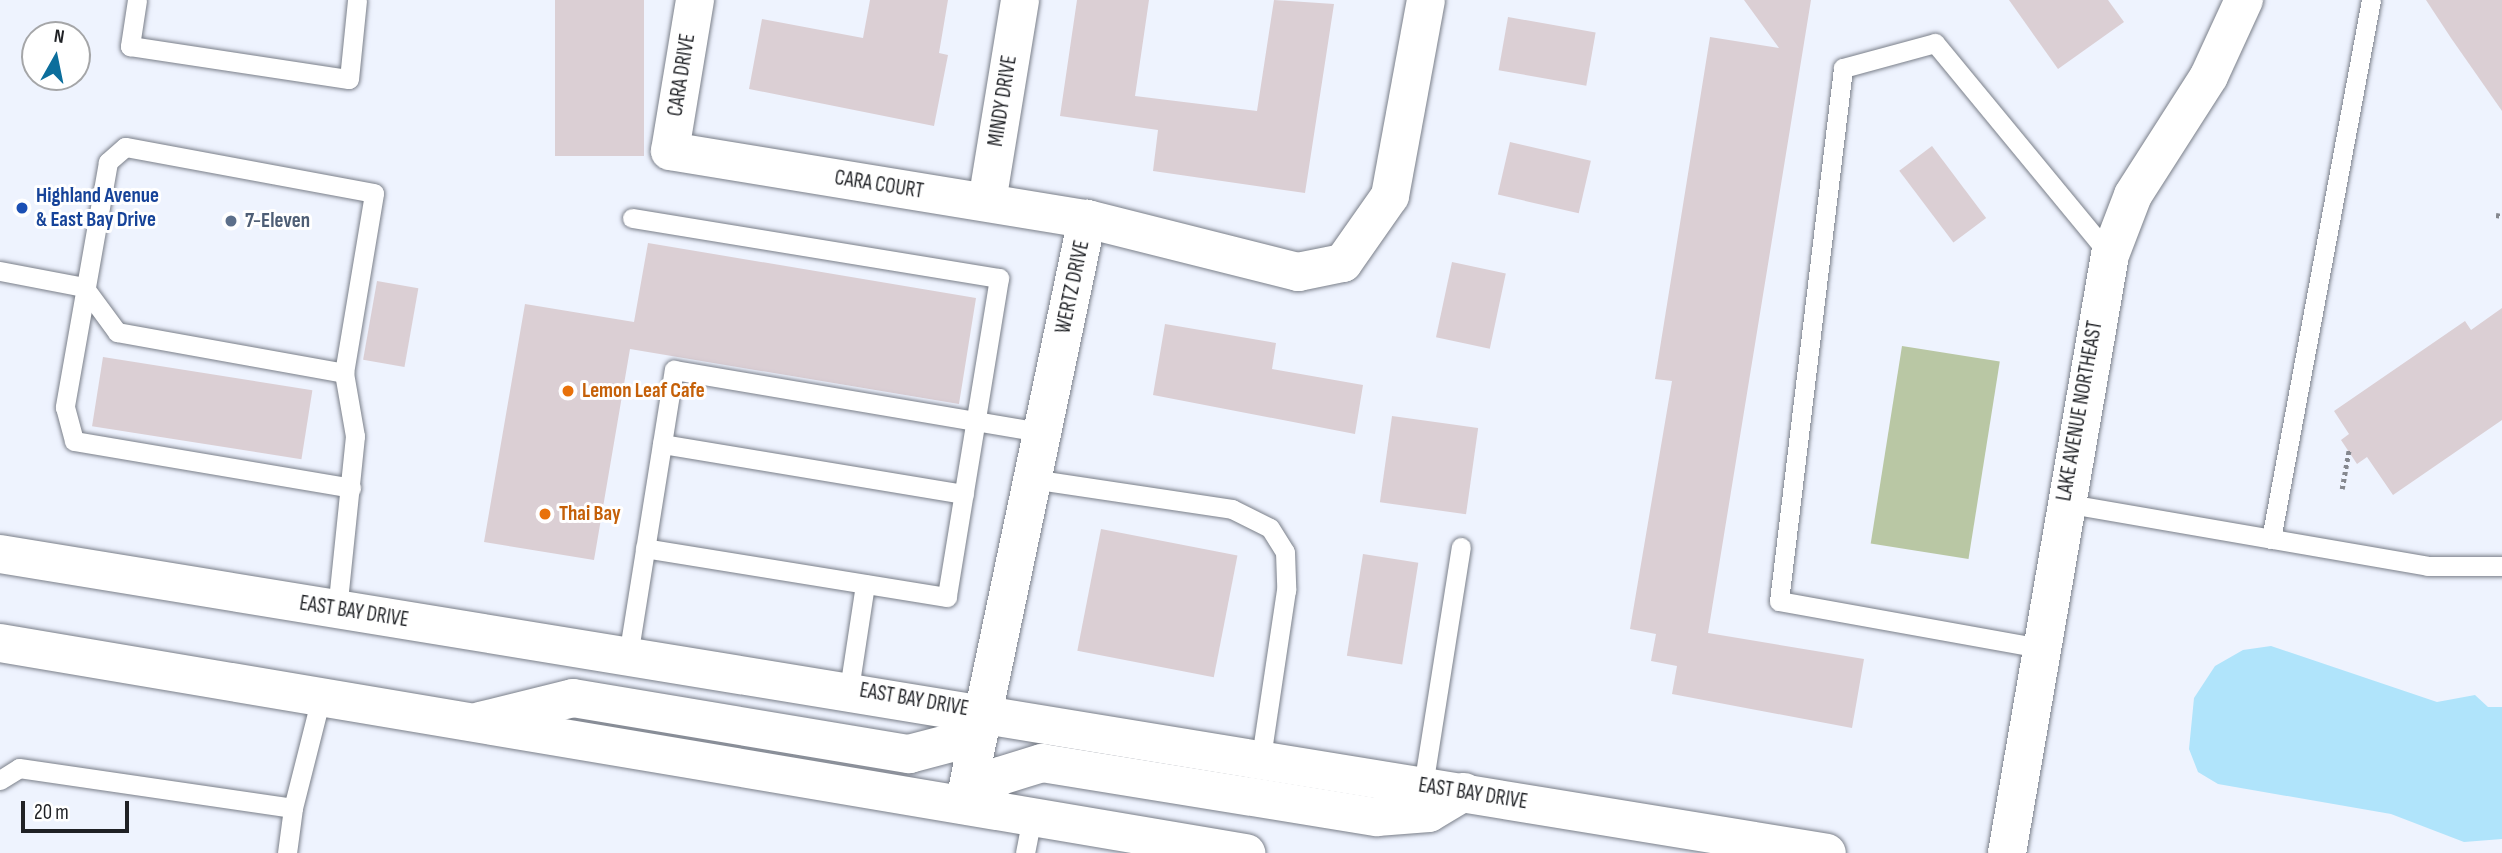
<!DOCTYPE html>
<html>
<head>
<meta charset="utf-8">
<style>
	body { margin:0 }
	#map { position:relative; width:2502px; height:853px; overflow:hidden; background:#eef3fe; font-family:"Sofia Sans Condensed",sans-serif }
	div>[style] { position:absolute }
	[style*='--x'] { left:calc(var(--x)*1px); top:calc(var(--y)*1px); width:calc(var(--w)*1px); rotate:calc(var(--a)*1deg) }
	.green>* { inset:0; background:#b9c7a4; transform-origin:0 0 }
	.water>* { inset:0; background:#b0e4fb }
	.building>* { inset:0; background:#dbcfd4; transform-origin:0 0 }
	.path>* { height:4.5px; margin-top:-2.25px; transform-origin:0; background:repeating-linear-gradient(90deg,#85888f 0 3.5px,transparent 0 7px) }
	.roads { filter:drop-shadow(0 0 2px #7a7f89) drop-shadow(0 0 2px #7a7f89) }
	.service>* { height:19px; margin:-9.5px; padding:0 9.5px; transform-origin:9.5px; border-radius:9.5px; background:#fff }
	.minor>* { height:38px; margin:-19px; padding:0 19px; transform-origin:19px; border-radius:19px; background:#fff }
	.tertiary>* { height:38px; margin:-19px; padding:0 19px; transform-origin:19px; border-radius:19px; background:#fff }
	.primary>* { height:38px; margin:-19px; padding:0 19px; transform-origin:19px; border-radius:19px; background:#fff }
	.dots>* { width:19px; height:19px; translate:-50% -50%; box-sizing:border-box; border:4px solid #fff; border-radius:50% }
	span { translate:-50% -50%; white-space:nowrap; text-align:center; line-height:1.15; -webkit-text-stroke:6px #fff; paint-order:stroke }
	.street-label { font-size:21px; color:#1f2125 }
	.transit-label { font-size:21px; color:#164399; font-weight:700 }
	.left { translate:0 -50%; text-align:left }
	.service-label { font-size:21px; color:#4e5e75; font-weight:700 }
	.food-label { font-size:21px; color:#c56008; font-weight:700 }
	.north { position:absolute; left:21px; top:21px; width:70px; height:70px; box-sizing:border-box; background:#fff; border:2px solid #a5a6a8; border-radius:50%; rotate:9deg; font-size:19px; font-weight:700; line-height:28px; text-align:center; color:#1f2125 }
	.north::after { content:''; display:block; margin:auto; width:24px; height:32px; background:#0c6e9c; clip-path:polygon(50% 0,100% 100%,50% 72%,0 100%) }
	.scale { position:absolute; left:21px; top:801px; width:108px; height:32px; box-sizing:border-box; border:4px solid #1f2125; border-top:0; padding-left:9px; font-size:21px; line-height:24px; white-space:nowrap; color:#1f2125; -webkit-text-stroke:5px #fff; paint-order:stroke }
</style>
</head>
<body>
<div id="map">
	<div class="green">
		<div style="left:1902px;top:346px;width:99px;height:200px;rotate:9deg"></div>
	</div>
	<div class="water">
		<div style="clip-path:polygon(2271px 646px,2437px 702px,2475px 695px,2488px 707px,2502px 707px,2502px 839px,2464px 842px,2391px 814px,2218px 784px,2198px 772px,2189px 749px,2194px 698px,2215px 666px,2243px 650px)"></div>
	</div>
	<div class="building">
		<div style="left:555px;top:0;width:89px;height:156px"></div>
		<div style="clip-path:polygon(870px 0,948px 0,939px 53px,948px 55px,934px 126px,749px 89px,762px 19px,863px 38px)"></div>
		<div style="clip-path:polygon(1077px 0,1149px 0,1135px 96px,1257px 111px,1274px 0,1334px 4px,1305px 193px,1153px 171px,1158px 130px,1060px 116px)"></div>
		<div style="clip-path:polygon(1744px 0,1811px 0,1708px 633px,1864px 659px,1852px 728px,1672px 694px,1677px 666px,1651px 661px,1656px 634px,1630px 629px,1672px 381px,1655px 379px,1710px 37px,1779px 48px)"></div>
		<div style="clip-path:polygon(2009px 0,2108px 0,2124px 22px,2058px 69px)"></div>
		<div style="clip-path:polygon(2426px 0,2502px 0,2502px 111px,2451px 38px)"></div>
		<div style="left:1508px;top:17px;width:89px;height:54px;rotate:10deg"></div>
		<div style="left:1510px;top:142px;width:83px;height:54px;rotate:13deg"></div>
		<div style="left:1932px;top:146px;width:90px;height:41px;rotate:53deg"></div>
		<div style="clip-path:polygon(648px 243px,976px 298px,959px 404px,630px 349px,594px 560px,484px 542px,525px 304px,634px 322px)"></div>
		<div style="left:1452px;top:262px;width:55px;height:77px;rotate:12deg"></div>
		<div style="left:377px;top:281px;width:42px;height:80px;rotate:10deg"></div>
		<div style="clip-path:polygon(2502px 308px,2502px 420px,2393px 495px,2367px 457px,2357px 464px,2341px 440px,2349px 434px,2334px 411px,2465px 321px,2471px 330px)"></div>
		<div style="clip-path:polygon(1165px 324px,1276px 343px,1272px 369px,1363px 385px,1355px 434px,1153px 395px)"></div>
		<div style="left:103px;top:357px;width:212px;height:70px;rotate:9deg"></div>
		<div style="left:1392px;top:416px;width:87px;height:87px;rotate:8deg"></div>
		<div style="left:1101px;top:529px;width:139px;height:124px;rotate:11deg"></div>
		<div style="left:1363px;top:554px;width:56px;height:103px;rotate:9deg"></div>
	</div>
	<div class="path">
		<div style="--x:2496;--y:215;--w:6;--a:9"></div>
		<div style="--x:2342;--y:489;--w:39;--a:-80"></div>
	</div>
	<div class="roads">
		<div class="service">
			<div style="--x:137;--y:0;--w:47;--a:98.7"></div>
			<div style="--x:130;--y:46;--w:221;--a:8.6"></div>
			<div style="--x:349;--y:79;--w:79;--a:-84.2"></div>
			<div style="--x:632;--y:218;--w:372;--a:9.3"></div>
			<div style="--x:999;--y:278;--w:323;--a:99.3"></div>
			<div style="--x:947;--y:597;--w:306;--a:-170.8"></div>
			<div style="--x:0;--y:271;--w:86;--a:10.8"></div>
			<div style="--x:84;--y:287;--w:56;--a:53.7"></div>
			<div style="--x:117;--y:332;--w:231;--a:10.2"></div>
			<div style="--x:344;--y:373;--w:64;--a:80.1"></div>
			<div style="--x:355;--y:436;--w:175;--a:95.9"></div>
			<div style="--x:344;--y:373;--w:182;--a:-80.5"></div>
			<div style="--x:374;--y:193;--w:253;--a:-169.5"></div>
			<div style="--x:125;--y:147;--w:23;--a:139"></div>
			<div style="--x:108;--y:162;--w:249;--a:100"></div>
			<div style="--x:65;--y:407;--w:35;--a:75"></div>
			<div style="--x:74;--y:441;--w:281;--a:9.6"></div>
			<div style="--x:662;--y:444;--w:306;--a:9.4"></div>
			<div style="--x:1032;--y:479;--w:202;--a:8.5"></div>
			<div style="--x:1232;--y:509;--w:42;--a:26.6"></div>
			<div style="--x:1270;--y:528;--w:28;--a:58"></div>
			<div style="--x:1285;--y:552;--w:38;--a:88"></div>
			<div style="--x:1286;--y:590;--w:170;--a:98.5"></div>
			<div style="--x:2064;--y:503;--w:368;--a:9.8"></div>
			<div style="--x:2427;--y:566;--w:75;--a:0"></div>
			<div style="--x:2271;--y:539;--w:548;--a:-79.49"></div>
			<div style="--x:2040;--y:648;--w:265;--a:-169.8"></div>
			<div style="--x:1779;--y:601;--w:537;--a:-83.15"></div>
			<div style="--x:1843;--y:68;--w:95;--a:-15.2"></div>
			<div style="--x:1935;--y:43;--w:275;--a:50.5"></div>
			<div style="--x:628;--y:656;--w:290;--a:-80.9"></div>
			<div style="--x:674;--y:370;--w:373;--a:9.6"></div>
			<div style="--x:849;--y:689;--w:106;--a:-81.3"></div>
			<div style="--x:0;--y:780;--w:22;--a:-32"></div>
			<div style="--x:19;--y:768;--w:277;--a:8.3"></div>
			<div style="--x:293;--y:808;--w:114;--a:-75.8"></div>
			<div style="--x:1423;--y:786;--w:242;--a:-81"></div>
			<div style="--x:287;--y:853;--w:45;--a:-82.4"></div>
			<div style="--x:1025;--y:853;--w:37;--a:-79"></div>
		</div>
		<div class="minor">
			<div style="--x:695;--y:0;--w:153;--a:99.4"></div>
			<div style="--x:670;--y:151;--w:423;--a:9.3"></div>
			<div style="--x:1087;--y:219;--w:218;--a:14.1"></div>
			<div style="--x:1298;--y:272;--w:46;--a:-11.3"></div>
			<div style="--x:1343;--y:263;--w:82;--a:-55"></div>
			<div style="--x:1390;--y:196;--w:199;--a:-79.6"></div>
			<div style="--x:987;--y:202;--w:205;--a:-80.7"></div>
			<div style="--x:964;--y:805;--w:599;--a:-78.15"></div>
		</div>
		<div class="tertiary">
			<div style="--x:2007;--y:853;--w:607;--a:-80.23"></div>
			<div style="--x:2110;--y:255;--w:64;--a:-69"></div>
			<div style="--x:2133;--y:195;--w:141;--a:-57.4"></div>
			<div style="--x:2209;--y:76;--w:84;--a:-65.3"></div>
		</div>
		<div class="primary">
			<div style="--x:0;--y:554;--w:1851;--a:9.29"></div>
			<div style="--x:0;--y:643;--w:1264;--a:9.57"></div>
			<div style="--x:480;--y:721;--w:96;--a:-13.9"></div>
			<div style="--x:573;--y:698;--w:341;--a:9.5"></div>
			<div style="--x:909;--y:754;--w:43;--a:-14.7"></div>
			<div style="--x:951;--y:743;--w:45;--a:-44.1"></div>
			<div style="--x:964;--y:805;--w:46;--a:-38.9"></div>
			<div style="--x:1000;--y:776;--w:44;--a:-17.2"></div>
			<div style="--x:1042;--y:763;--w:339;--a:9.2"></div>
			<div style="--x:1377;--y:817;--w:52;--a:-4.4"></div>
			<div style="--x:1429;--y:813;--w:41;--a:-31"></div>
		</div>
	</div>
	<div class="dots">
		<div style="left:22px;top:208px;background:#1a4fb4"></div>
		<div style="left:231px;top:221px;background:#5c6f8a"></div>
		<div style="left:568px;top:391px;background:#e8710a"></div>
		<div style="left:545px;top:514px;background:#e8710a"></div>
	</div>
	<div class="street-label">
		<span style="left:682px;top:75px;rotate:-81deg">CARA DRIVE</span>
		<span style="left:1003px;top:101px;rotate:-81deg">MINDY DRIVE</span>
		<span style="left:879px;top:185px;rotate:9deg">CARA COURT</span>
		<span style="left:1073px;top:287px;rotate:-78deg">WERTZ DRIVE</span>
		<span style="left:2080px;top:411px;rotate:-80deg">LAKE AVENUE NORTHEAST</span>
		<span style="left:354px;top:612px;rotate:9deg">EAST BAY DRIVE</span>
		<span style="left:914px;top:700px;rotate:10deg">EAST BAY DRIVE</span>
		<span style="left:1473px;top:794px;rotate:9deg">EAST BAY DRIVE</span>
	</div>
	<div class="transit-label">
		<span class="left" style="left:36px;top:208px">Highland Avenue<br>&amp; East Bay Drive</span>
	</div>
	<div class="service-label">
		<span class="left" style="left:245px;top:221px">7-Eleven</span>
	</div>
	<div class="food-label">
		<span class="left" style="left:582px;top:391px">Lemon Leaf Cafe</span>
		<span class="left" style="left:559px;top:514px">Thai Bay</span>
	</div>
	<div class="north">N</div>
	<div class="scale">20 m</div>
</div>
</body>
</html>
